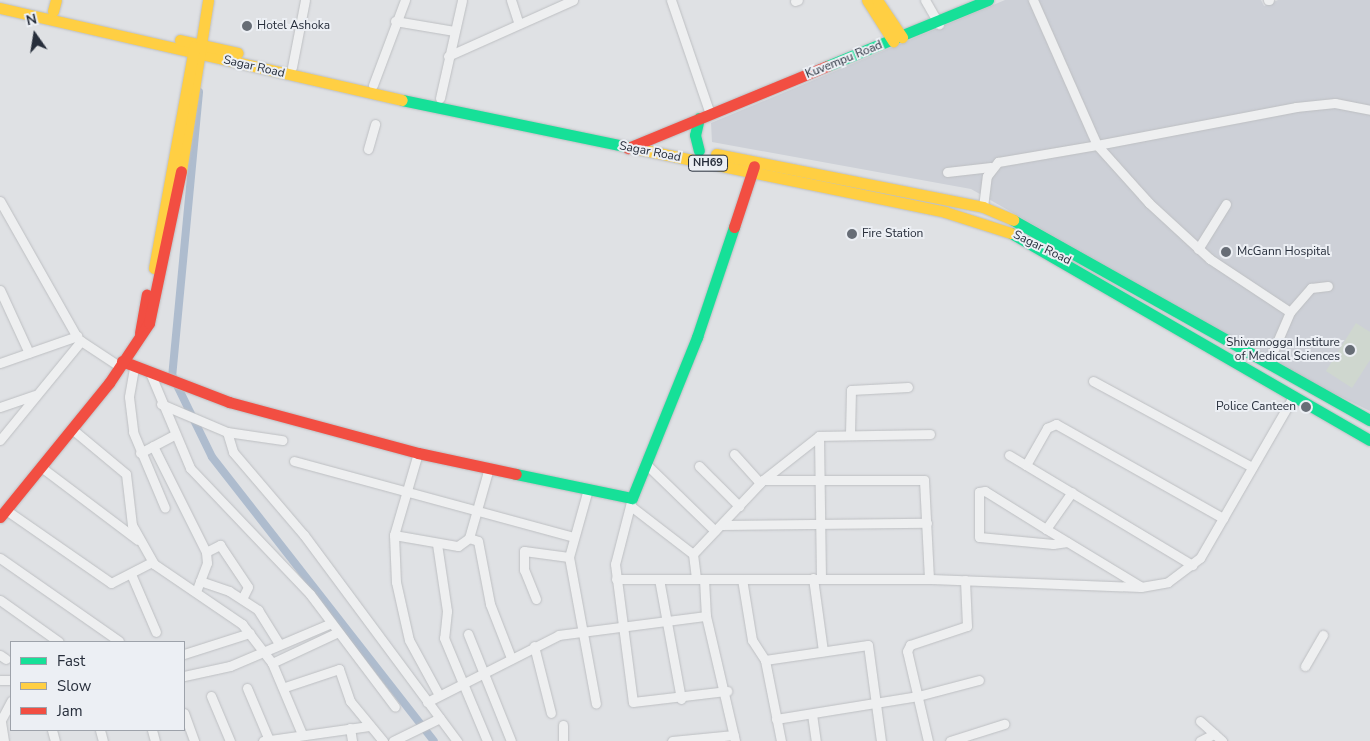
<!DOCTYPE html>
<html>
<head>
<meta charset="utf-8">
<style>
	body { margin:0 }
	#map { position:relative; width:1370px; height:741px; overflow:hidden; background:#dfe1e4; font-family:"Nunito Sans",sans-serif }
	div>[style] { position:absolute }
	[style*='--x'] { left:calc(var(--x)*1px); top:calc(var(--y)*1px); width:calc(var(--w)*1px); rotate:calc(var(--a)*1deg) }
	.built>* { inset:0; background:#cdd0d7 }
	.green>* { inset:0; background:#cfd7cf }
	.canal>* { height:8px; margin:-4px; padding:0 4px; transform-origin:4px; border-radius:4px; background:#aebcce }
	.roads { filter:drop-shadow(0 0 1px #bdbfc2) drop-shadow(0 0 1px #bdbfc2) }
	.street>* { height:9px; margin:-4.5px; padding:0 4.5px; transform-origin:4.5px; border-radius:4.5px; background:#eeeff0 }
	.fast>* { height:11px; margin:-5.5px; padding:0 5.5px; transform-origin:5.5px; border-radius:5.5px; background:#16e098 }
	.slow>* { height:11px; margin:-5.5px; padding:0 5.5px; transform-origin:5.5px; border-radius:5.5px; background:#ffcf43 }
	.jam>* { height:11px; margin:-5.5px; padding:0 5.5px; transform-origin:5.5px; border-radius:5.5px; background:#f24e42 }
	.dots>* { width:14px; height:14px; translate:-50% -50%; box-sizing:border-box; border:2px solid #eceff4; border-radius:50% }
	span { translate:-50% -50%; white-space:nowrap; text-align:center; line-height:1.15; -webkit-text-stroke:4px #eceff4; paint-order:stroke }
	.shield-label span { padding:1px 4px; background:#eceff4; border:1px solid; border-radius:4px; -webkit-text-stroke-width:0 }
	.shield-label { font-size:11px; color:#272e3b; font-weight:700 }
	.poi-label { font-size:12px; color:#272e3b }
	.left { translate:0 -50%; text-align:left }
	.right { translate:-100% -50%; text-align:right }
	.street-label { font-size:12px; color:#272e3b }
	.legend { position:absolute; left:10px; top:641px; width:175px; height:90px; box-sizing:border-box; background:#eceff4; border:1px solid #9da2aa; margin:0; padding:6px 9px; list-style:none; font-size:15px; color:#272e3b }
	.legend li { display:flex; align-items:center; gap:10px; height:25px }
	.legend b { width:25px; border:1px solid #9da2aa }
	.north { position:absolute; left:10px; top:10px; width:50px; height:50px; -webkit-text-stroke:4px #eceff4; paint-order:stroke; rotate:347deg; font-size:14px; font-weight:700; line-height:20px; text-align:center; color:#272e3b }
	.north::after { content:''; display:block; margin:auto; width:18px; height:22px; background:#272e3b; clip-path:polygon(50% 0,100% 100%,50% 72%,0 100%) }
</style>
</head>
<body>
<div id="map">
	<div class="built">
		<div style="clip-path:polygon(1005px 0,1261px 0,1264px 6px,1278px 0,1370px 0,1370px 411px,1306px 380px,971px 189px,712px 142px,711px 123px)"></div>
	</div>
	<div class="green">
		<div style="clip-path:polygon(1356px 323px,1370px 332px,1370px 360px,1352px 388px,1326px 371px)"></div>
	</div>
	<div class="canal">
		<div style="--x:199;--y:92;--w:284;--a:95.4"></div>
		<div style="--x:172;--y:375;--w:91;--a:64"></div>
		<div style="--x:212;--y:457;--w:360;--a:52"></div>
	</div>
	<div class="roads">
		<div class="street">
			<div style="--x:511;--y:0;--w:25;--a:72"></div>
			<div style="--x:671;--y:0;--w:120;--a:71.1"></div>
			<div style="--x:925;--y:0;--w:28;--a:60"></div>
			<div style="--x:1033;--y:0;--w:158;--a:66.2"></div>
			<div style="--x:1097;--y:145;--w:203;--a:-10.8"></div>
			<div style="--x:1296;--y:107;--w:39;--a:-6"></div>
			<div style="--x:1335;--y:103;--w:36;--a:11"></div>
			<div style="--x:1268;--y:0;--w:1;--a:0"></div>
			<div style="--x:795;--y:1;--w:3;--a:-18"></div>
			<div style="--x:395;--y:21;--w:60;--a:9.6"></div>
			<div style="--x:448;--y:56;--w:137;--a:-24.1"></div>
			<div style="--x:292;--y:67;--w:68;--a:-79"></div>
			<div style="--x:373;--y:85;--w:91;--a:-69.4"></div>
			<div style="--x:440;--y:98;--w:100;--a:-77.3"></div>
			<div style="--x:368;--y:149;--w:26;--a:-74"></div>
			<div style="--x:947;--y:172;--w:44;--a:-6.5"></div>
			<div style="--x:0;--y:201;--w:159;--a:60.5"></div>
			<div style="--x:78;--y:339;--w:49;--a:33.4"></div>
			<div style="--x:983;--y:207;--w:31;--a:-83"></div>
			<div style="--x:987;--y:176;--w:18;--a:-52"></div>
			<div style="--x:998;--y:162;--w:100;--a:-9.7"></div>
			<div style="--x:1097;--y:145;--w:78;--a:48.1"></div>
			<div style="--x:1149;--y:203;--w:83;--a:42.6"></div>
			<div style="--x:1210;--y:259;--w:96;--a:33.5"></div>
			<div style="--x:1290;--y:312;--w:56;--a:113.3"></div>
			<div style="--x:1198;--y:249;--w:53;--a:-58.1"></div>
			<div style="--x:0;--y:290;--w:69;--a:65.3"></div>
			<div style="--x:1290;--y:312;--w:32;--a:-49"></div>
			<div style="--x:1311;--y:288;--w:17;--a:-7"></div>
			<div style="--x:0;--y:363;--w:82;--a:-19.3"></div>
			<div style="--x:134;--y:368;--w:29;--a:100"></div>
			<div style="--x:129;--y:397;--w:35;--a:83"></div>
			<div style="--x:133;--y:432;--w:82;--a:67.2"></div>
			<div style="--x:151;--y:375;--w:101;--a:67.2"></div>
			<div style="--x:190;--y:468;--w:174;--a:46.4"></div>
			<div style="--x:310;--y:594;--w:141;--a:53"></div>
			<div style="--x:1093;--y:381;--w:181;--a:28.4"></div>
			<div style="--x:161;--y:404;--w:72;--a:23"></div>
			<div style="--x:227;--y:432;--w:56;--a:8.3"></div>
			<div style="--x:0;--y:407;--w:37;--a:-19"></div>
			<div style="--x:72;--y:429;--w:70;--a:39.8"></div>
			<div style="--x:126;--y:474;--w:51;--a:83.3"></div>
			<div style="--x:132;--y:525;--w:45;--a:60.6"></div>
			<div style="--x:154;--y:564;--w:107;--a:34.3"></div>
			<div style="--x:242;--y:624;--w:49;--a:52.4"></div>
			<div style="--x:272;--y:663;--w:77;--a:67.1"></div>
			<div style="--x:227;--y:432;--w:21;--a:73"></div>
			<div style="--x:233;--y:452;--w:109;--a:49.5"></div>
			<div style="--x:304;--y:535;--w:257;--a:53.4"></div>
			<div style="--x:850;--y:434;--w:44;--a:-88.7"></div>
			<div style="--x:851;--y:390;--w:57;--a:-3"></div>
			<div style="--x:819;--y:436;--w:142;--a:89.2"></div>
			<div style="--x:0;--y:440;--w:128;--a:-50.7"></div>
			<div style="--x:153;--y:446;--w:119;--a:63.4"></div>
			<div style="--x:206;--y:552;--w:11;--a:85"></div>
			<div style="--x:207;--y:563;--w:30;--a:111"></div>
			<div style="--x:140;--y:453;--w:38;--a:-28"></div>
			<div style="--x:418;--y:453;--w:85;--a:106.3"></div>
			<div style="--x:394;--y:535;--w:47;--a:87.6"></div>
			<div style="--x:396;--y:582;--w:59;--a:77.4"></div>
			<div style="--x:409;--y:640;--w:63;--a:61.4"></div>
			<div style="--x:734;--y:454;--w:39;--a:48"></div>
			<div style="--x:1009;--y:455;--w:214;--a:31"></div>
			<div style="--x:294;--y:461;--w:289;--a:15.2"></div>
			<div style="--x:1026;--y:465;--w:43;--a:-60.4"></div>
			<div style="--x:1047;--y:428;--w:10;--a:-24"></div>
			<div style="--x:1056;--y:424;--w:192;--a:29.4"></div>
			<div style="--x:648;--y:466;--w:93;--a:44.1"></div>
			<div style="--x:699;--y:466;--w:57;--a:45"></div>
			<div style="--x:41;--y:467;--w:121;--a:37"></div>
			<div style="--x:763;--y:480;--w:161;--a:0"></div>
			<div style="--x:924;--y:480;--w:99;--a:87.1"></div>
			<div style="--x:588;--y:489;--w:71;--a:105.6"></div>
			<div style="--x:569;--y:557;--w:149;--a:79.6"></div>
			<div style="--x:632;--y:498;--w:68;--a:104.4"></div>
			<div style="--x:615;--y:564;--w:139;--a:82.6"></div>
			<div style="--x:633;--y:702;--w:95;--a:-6.7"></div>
			<div style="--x:632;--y:507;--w:77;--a:37.6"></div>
			<div style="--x:693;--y:554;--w:25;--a:83"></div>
			<div style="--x:6;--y:510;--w:128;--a:34.8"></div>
			<div style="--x:111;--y:583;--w:46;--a:-27.1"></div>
			<div style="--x:721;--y:525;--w:206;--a:-0.6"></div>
			<div style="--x:1046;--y:529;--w:45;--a:-54.9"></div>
			<div style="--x:394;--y:535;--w:65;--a:9.8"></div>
			<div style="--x:458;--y:546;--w:14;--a:-36"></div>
			<div style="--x:469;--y:538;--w:9;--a:18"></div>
			<div style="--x:478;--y:541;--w:64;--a:79.2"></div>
			<div style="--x:490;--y:604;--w:58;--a:68.7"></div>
			<div style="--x:469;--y:538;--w:73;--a:-74.1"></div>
			<div style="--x:1067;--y:542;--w:14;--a:172"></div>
			<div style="--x:1053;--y:544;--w:74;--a:-174.6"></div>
			<div style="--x:979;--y:537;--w:45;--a:-90"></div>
			<div style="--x:979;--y:492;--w:6;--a:-9"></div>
			<div style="--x:985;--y:491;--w:72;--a:31.9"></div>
			<div style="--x:1046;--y:529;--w:110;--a:31.2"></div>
			<div style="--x:437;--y:544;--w:68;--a:81.5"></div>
			<div style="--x:447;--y:611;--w:27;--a:96"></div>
			<div style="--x:444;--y:638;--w:112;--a:67.3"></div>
			<div style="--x:206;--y:552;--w:16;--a:-27"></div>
			<div style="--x:220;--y:545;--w:50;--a:56.3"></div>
			<div style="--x:248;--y:587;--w:13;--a:117"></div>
			<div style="--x:693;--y:554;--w:102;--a:-46.6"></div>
			<div style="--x:763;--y:480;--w:71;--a:-38.2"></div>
			<div style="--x:819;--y:436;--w:111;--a:-1"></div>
			<div style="--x:0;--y:558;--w:145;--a:34.9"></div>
			<div style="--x:131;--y:574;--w:63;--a:66.7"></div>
			<div style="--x:813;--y:578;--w:74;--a:82.2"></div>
			<div style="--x:616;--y:579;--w:315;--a:0"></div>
			<div style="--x:931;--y:579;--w:210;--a:2.2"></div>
			<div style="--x:1141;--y:587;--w:27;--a:-10"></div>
			<div style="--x:1168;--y:582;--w:40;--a:-37"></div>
			<div style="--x:1200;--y:558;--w:186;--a:-60"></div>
			<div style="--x:659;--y:579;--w:122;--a:79.6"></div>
			<div style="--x:704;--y:579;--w:37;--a:87"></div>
			<div style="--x:706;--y:616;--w:128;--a:76.9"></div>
			<div style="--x:742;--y:579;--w:62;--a:80.7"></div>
			<div style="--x:752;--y:640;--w:24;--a:57"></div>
			<div style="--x:200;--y:581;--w:31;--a:19"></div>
			<div style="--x:229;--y:591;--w:35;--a:33"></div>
			<div style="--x:258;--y:610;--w:39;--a:58"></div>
			<div style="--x:536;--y:599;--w:31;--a:-112"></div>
			<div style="--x:524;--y:570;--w:19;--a:-90"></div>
			<div style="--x:524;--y:551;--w:45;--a:7.6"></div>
			<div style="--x:0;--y:600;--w:72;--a:35.4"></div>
			<div style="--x:468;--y:634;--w:115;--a:68.1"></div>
			<div style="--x:534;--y:646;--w:69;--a:75.8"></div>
			<div style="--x:184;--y:654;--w:69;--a:-17.7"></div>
			<div style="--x:0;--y:655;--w:7;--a:34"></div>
			<div style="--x:272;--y:663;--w:71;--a:-25.1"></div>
			<div style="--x:1305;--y:666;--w:36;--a:-60"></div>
			<div style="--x:184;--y:676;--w:47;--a:-12.3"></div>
			<div style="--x:230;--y:666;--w:108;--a:-23"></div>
			<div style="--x:0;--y:680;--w:11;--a:0"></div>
			<div style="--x:285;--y:687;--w:57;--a:-18.4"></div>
			<div style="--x:339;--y:669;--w:34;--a:71"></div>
			<div style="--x:350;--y:701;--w:52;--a:50.5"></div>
			<div style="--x:247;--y:688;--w:56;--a:67.1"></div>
			<div style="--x:211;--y:696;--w:49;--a:67.1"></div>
			<div style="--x:427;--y:702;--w:148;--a:-26.9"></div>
			<div style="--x:559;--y:635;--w:148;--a:-7.4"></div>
			<div style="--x:184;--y:713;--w:30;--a:70"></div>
			<div style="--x:812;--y:714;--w:27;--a:82"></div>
			<div style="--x:776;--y:719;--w:144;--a:-9.2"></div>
			<div style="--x:918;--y:696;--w:63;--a:-14.7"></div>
			<div style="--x:1200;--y:721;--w:30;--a:42"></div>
			<div style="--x:0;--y:722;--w:24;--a:-62"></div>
			<div style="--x:1;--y:722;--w:19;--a:81"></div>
			<div style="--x:563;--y:725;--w:16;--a:90"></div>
			<div style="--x:350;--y:728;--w:13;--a:81"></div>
			<div style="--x:52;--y:730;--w:11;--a:75"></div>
			<div style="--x:100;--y:730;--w:11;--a:75"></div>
			<div style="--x:152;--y:730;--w:11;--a:75"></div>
			<div style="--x:263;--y:741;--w:107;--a:-8.1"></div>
			<div style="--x:393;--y:741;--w:52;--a:-26.1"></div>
			<div style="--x:672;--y:741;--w:62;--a:-5.5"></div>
			<div style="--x:781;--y:741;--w:83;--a:-101.2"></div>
			<div style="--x:765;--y:660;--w:104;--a:-8.3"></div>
			<div style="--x:868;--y:645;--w:97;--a:82.3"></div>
			<div style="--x:928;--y:741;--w:92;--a:-103.1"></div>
			<div style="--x:907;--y:651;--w:7;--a:-63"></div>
			<div style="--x:910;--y:645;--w:60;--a:-18.4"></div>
			<div style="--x:967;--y:626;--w:46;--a:-92.5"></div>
			<div style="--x:950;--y:741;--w:57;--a:-17.5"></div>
			<div style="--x:1200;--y:741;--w:16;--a:-27"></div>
		</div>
		<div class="fast">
			<div style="--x:827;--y:66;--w:174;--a:-22.3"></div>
			<div style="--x:402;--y:100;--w:237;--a:11.7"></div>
			<div style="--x:699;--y:118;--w:17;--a:103"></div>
			<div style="--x:695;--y:135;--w:16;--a:76"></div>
			<div style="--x:1013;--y:220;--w:409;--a:29.3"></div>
			<div style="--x:1011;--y:233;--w:414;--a:30"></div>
			<div style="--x:516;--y:474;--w:118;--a:11.7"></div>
			<div style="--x:632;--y:498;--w:174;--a:-68"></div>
			<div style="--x:697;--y:337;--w:116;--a:-71.4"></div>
		</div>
		<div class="slow">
			<div style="--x:867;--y:0;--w:49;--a:57.6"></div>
			<div style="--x:877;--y:0;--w:45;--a:56"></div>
			<div style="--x:0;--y:8;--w:412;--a:12.9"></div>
			<div style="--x:53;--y:11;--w:11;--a:-75"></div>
			<div style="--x:180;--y:40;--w:59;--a:12.6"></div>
			<div style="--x:634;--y:148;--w:318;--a:11.6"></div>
			<div style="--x:945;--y:212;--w:69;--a:17.7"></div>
			<div style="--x:716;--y:154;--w:272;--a:11.2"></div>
			<div style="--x:983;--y:207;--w:33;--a:23"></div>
			<div style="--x:181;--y:171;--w:173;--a:-81"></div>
			<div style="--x:154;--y:268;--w:225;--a:-79.7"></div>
		</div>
		<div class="jam">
			<div style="--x:628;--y:148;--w:215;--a:-22.4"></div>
			<div style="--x:734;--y:227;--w:64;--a:-71.8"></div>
			<div style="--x:140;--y:333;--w:39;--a:-80"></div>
			<div style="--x:122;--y:361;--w:115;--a:21"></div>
			<div style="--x:229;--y:402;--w:196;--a:15.1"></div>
			<div style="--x:418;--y:453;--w:100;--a:12.1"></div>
			<div style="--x:0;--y:517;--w:173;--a:-50.9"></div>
			<div style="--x:109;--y:383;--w:72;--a:-56.3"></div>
			<div style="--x:149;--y:323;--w:155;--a:-78.1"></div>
		</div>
	</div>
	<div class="dots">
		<div style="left:247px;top:26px;background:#676d76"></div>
		<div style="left:852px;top:234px;background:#676d76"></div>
		<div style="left:1226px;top:252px;background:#676d76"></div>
		<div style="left:1350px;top:350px;background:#676d76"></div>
		<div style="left:1306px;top:407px;background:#676d76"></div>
	</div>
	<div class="shield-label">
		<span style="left:708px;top:163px">NH69</span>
	</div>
	<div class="poi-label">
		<span class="left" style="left:257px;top:26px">Hotel Ashoka</span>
		<span class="left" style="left:862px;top:234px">Fire Station</span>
		<span class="left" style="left:1237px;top:252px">McGann Hospital</span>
		<span class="right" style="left:1340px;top:350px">Shivamogga Institure<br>of Medical Sciences</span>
		<span class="right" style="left:1296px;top:407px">Police Canteen</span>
	</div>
	<div class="street-label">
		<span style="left:844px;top:60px;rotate:-22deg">Kuvempu Road</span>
		<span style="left:254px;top:67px;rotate:13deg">Sagar Road</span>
		<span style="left:650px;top:152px;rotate:11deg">Sagar Road</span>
		<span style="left:1042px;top:248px;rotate:26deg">Sagar Road</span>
	</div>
	<ul class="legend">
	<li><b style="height:6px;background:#16e098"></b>Fast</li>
	<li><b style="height:6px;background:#ffcf43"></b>Slow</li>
	<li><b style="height:6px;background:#f24e42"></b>Jam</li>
	</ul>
	<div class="north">N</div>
</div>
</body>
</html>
